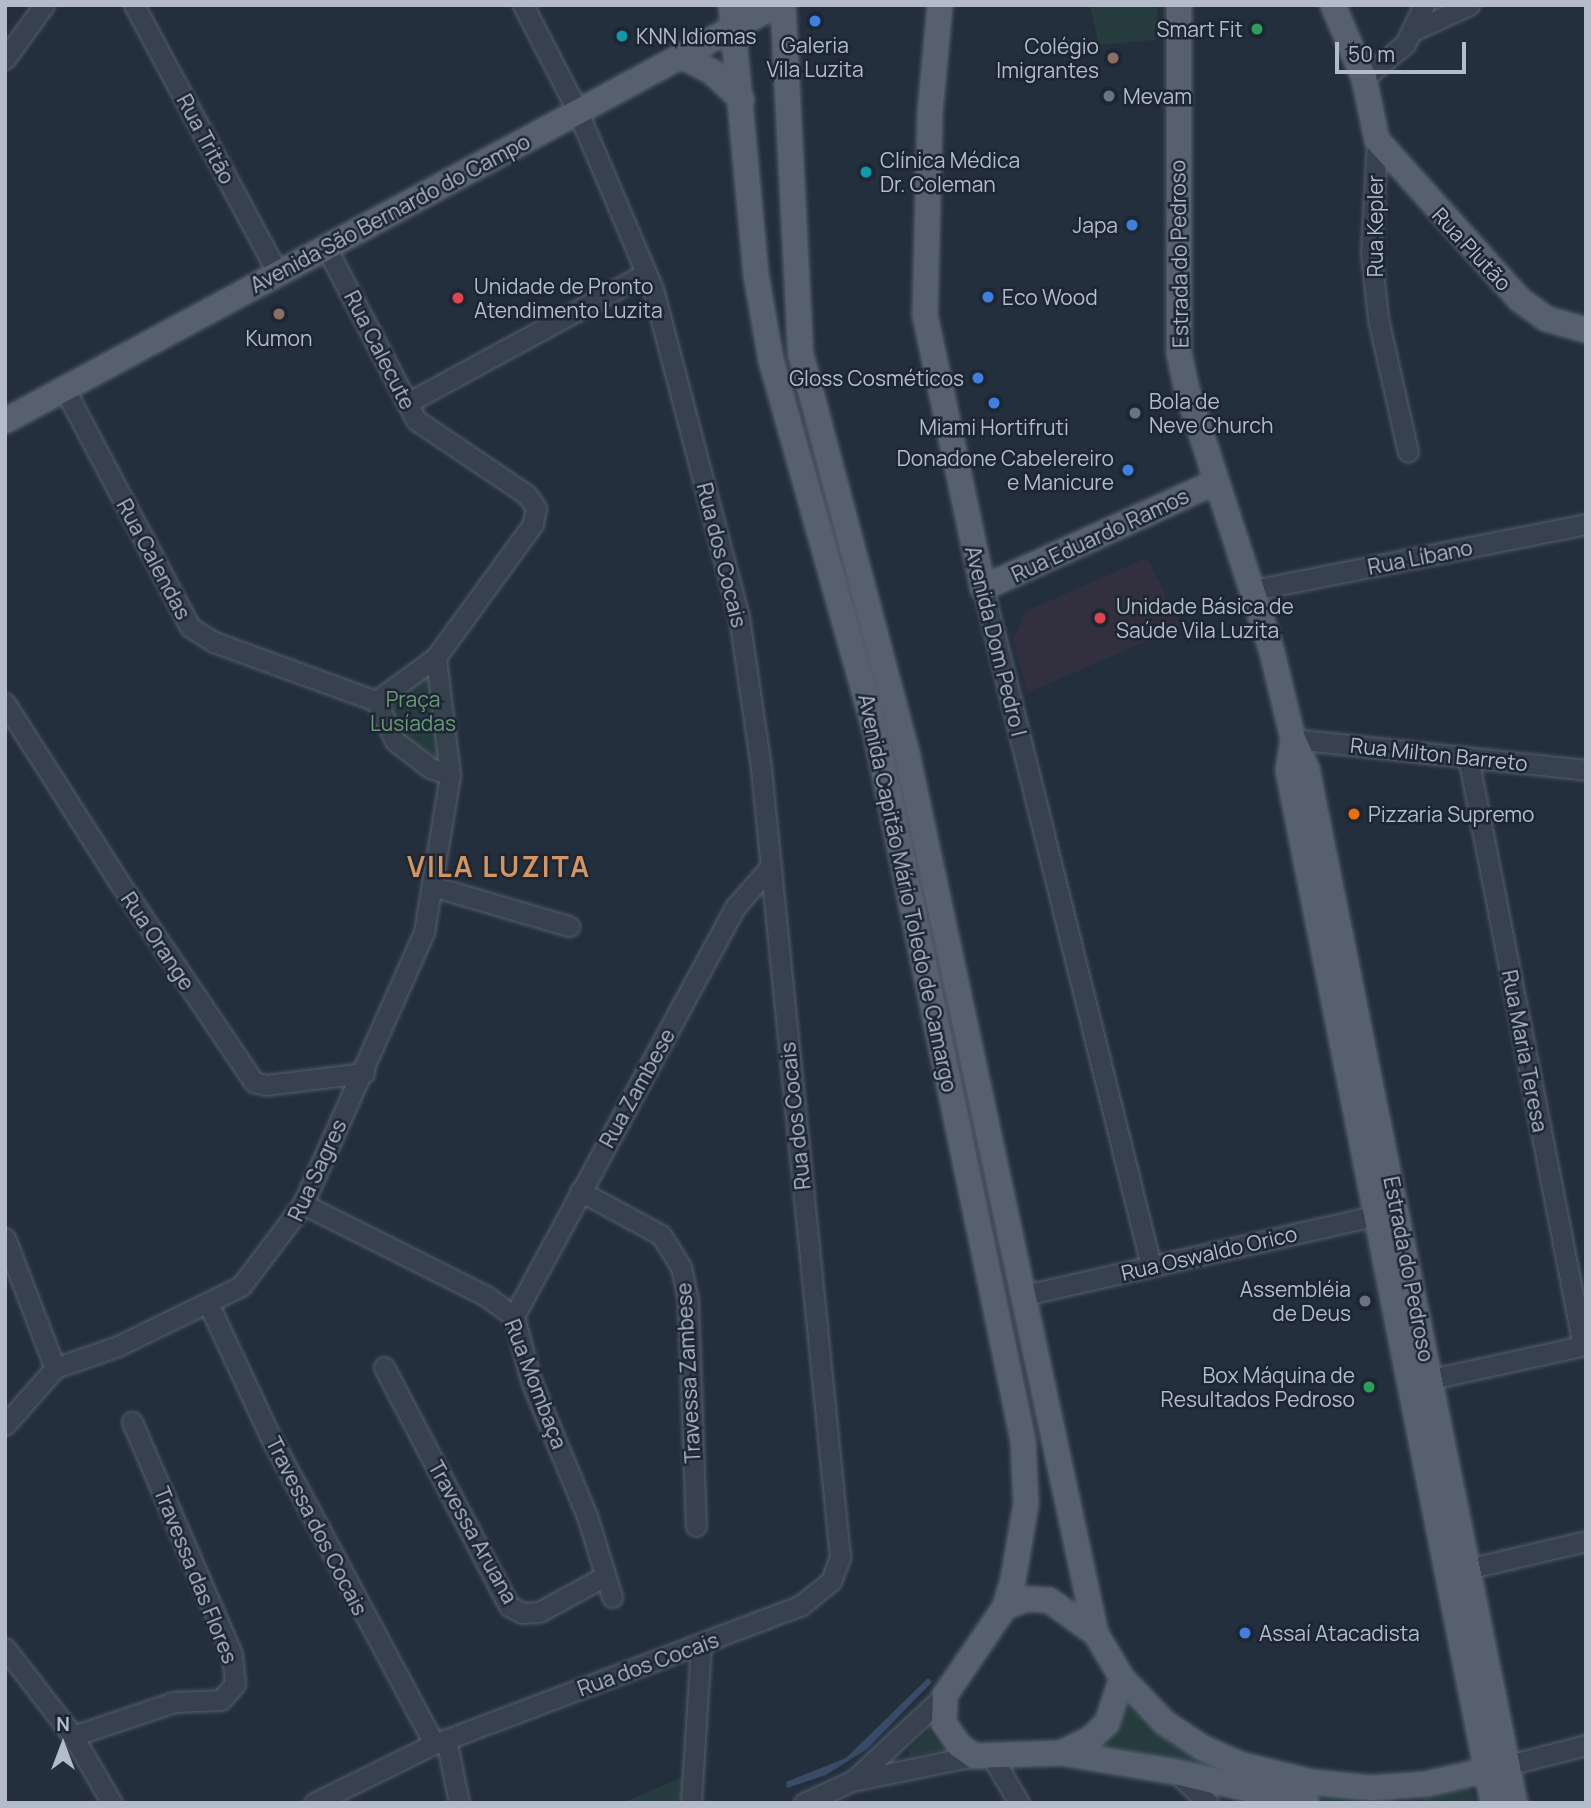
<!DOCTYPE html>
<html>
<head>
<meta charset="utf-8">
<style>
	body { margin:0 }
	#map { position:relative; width:1591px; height:1808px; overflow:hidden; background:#242f3e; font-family:Manrope,sans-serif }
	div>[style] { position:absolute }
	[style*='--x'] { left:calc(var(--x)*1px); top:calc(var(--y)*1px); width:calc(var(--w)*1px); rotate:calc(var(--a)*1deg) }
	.medical>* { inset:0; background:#32303f }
	.green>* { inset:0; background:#263c3f }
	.water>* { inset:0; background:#394c67 }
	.roads { filter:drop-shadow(0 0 2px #565f6c) drop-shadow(0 0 2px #565f6c) }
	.minor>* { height:19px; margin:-9.5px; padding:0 9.5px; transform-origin:9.5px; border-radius:9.5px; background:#38414e }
	.major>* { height:24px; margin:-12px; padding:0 12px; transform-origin:12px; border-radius:12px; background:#56606e }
	.dots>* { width:19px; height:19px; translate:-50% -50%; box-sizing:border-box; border:4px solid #1d2633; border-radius:50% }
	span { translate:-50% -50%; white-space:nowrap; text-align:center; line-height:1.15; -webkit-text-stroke:5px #1d2633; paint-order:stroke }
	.poi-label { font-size:21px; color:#b4bcc9 }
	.right { translate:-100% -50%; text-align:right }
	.left { translate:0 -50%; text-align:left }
	.street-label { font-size:21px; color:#b4bcc9 }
	.park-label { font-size:21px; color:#6b9a76 }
	.district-label { font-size:28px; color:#d59563; font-weight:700; letter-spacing:2px }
	.frame { position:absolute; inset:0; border:7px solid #b4bcc9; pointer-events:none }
	.north { position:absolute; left:28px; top:1710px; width:70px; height:70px; -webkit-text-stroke:5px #1d2633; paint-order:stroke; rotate:0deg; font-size:19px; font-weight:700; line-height:28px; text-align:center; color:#b4bcc9 }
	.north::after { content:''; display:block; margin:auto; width:24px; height:32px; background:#b4bcc9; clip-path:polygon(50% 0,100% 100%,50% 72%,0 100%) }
	.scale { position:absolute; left:1335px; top:42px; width:131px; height:32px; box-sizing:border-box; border:4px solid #b4bcc9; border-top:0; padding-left:9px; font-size:21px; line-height:24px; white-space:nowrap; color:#b4bcc9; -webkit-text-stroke:5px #1d2633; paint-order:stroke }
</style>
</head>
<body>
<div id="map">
	<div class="medical">
		<div style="clip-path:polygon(1147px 558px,1181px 626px,1027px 693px,1013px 640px,1026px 611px)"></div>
	</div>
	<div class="green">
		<div style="clip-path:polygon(1090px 5px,1158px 5px,1154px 40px,1099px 45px)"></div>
		<div style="clip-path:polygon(429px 672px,441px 762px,403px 735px,387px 704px)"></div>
		<div style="clip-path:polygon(1129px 1708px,1172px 1744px,1230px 1772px,1317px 1794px,1393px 1798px,1397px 1803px,1328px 1803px,1101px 1748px,1123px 1710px)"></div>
		<div style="clip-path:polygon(929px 1730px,943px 1750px,910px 1756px,908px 1751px)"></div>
		<div style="clip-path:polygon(682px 1777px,681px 1803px,622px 1803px,676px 1780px)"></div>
		<div style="clip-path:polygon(1468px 1785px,1477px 1803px,1420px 1803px,1427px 1794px)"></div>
	</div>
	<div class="water">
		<div style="clip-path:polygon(928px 1678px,932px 1682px,867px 1749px,826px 1775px,787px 1788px,786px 1782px,846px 1758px)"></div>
	</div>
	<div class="roads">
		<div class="minor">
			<div style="--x:134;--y:5;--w:304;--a:61.8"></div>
			<div style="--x:1415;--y:30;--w:60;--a:-24.8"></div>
			<div style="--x:5;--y:59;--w:67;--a:-54.2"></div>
			<div style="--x:1364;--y:78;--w:53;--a:-39.7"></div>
			<div style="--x:1405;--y:44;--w:43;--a:-64"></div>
			<div style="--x:1377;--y:140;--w:112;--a:93.1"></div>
			<div style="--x:1371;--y:252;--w:67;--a:84"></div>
			<div style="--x:1378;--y:319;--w:136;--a:77.3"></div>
			<div style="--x:326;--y:247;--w:195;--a:62.5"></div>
			<div style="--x:416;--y:420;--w:134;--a:34"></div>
			<div style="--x:527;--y:495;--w:16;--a:55"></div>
			<div style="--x:536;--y:508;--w:16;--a:101"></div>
			<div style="--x:533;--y:524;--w:165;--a:126.1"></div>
			<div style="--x:436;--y:657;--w:74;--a:143.7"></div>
			<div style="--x:64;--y:388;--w:270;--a:62.2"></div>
			<div style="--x:190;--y:627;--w:28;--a:32"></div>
			<div style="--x:214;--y:642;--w:172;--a:20"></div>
			<div style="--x:407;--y:403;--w:272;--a:-28.5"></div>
			<div style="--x:983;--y:588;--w:699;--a:76.08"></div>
			<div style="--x:1253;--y:590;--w:339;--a:-11.2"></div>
			<div style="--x:376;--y:701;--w:44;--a:64.6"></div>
			<div style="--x:395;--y:741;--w:44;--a:37.6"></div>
			<div style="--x:430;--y:768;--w:21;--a:19"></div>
			<div style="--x:5;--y:703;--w:216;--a:57.5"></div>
			<div style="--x:121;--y:885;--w:238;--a:56"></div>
			<div style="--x:254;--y:1082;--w:12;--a:14"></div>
			<div style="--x:266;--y:1085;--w:99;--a:-7"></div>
			<div style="--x:1293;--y:739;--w:295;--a:6"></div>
			<div style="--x:1468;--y:757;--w:600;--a:78.95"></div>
			<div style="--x:432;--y:886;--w:143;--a:16.3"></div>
			<div style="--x:580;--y:1191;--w:92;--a:28.5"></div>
			<div style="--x:661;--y:1235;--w:38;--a:58"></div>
			<div style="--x:681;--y:1267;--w:35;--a:78"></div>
			<div style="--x:688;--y:1301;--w:225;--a:88"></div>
			<div style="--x:303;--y:1204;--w:205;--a:26.7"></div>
			<div style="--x:486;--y:1296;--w:34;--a:36"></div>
			<div style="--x:514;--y:1316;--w:67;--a:75.3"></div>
			<div style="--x:531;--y:1381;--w:146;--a:67.5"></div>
			<div style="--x:587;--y:1516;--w:85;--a:72.8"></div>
			<div style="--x:5;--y:1238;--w:139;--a:69"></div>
			<div style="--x:1021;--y:1296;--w:378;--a:-12.8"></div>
			<div style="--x:208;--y:1303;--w:151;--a:65"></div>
			<div style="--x:272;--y:1440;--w:344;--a:61.9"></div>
			<div style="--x:514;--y:1316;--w:466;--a:-61.6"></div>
			<div style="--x:736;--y:906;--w:52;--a:-48.9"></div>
			<div style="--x:384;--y:1367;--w:270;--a:62.4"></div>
			<div style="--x:509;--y:1606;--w:15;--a:28"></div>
			<div style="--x:522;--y:1613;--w:17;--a:-3"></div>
			<div style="--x:539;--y:1612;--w:75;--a:-28.6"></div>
			<div style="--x:1418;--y:1382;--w:172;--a:-12.4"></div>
			<div style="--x:5;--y:1425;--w:76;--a:-48.7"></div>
			<div style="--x:55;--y:1368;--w:67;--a:-19.2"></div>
			<div style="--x:118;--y:1346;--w:137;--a:-26"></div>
			<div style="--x:241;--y:1286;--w:103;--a:-52.9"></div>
			<div style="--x:303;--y:1204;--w:298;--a:-66"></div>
			<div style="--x:424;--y:932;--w:159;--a:-80.6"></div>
			<div style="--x:450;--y:775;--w:119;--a:-96.8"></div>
			<div style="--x:1454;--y:1572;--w:136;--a:-13.2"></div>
			<div style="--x:5;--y:1648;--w:111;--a:52.3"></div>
			<div style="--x:73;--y:1736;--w:78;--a:59.8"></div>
			<div style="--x:73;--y:1736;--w:107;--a:-18.6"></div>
			<div style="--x:174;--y:1702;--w:47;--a:-2.4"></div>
			<div style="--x:221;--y:1700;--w:21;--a:-49"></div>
			<div style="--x:235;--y:1684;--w:30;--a:-96"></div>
			<div style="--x:232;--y:1654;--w:253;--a:-113.3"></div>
			<div style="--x:446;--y:1739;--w:65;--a:78.5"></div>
			<div style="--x:991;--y:1755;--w:56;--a:59.7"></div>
			<div style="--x:1508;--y:1765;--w:81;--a:-14.4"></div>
			<div style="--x:1176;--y:1772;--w:45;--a:44.1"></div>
			<div style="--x:856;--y:1778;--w:122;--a:-43"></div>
			<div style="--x:314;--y:1803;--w:134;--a:-26.2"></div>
			<div style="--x:434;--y:1744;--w:391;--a:-20.7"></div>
			<div style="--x:800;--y:1606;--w:40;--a:-39"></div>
			<div style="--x:831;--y:1581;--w:26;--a:-69"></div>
			<div style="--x:840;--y:1557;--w:793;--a:-95.72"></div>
			<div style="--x:761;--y:768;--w:153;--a:-98.3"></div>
			<div style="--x:739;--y:617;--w:339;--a:-104.7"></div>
			<div style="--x:653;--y:289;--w:192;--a:-113"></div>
			<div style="--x:578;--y:112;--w:120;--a:-117.2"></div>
			<div style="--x:691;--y:1803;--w:159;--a:-86.4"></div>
			<div style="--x:804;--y:1803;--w:53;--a:-24.6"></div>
			<div style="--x:852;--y:1781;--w:125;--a:-11.6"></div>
		</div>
		<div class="major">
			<div style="--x:731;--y:5;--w:271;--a:84.7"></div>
			<div style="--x:756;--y:275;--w:86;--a:80"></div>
			<div style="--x:771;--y:360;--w:393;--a:74.3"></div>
			<div style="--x:877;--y:738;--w:717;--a:78.25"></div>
			<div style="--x:1023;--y:1440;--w:64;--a:87.3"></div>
			<div style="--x:1026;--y:1504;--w:77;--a:99.7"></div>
			<div style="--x:1013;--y:1580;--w:28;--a:107"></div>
			<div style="--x:1005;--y:1607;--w:107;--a:124.3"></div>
			<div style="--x:945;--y:1695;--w:28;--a:92"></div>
			<div style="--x:944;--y:1723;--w:27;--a:56"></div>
			<div style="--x:959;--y:1745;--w:19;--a:36"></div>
			<div style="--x:974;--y:1756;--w:87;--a:-2"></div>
			<div style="--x:1061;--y:1753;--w:117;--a:9.4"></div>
			<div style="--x:1176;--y:1772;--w:134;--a:13.4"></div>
			<div style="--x:783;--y:5;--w:350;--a:87.1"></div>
			<div style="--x:801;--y:355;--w:413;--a:75.1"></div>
			<div style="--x:907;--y:754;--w:900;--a:77.88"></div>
			<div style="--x:1096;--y:1634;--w:51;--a:59.4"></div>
			<div style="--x:1122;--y:1678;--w:62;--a:46.3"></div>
			<div style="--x:1165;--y:1723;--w:45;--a:33.3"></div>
			<div style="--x:1203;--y:1748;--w:43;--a:23.6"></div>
			<div style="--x:1242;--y:1765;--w:71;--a:13.8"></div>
			<div style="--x:1311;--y:1782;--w:61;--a:5.6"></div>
			<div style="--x:1372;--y:1788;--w:54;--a:-4.2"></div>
			<div style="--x:1426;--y:1784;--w:84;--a:-13"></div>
			<div style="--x:940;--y:5;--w:108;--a:95.3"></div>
			<div style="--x:930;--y:113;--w:202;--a:91.4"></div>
			<div style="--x:925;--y:315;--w:279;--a:78"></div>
			<div style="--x:983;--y:588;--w:256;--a:-24.5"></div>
			<div style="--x:1179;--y:5;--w:348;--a:90"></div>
			<div style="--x:1179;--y:353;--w:38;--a:78"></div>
			<div style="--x:1187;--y:390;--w:275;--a:72"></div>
			<div style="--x:1272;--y:652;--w:89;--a:76.4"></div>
			<div style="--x:1293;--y:739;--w:33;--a:65"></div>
			<div style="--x:1307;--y:769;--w:1055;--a:78.63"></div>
			<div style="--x:1333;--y:5;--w:79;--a:67"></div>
			<div style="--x:1364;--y:78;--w:63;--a:78.2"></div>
			<div style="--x:1377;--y:140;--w:213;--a:48.2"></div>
			<div style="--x:1519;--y:299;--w:34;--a:36"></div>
			<div style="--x:1547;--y:319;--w:41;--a:15.8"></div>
			<div style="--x:681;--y:56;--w:34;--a:27"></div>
			<div style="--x:711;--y:71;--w:42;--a:43.1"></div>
			<div style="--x:5;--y:421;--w:876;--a:-28.35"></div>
			<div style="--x:1293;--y:739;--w:32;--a:99"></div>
			<div style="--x:1288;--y:771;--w:1052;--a:78.76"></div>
			<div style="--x:1005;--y:1607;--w:23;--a:-20"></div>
			<div style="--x:1027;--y:1599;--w:22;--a:3"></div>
			<div style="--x:1049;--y:1600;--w:58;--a:35.9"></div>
			<div style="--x:1061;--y:1753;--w:32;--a:-26"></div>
			<div style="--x:1090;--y:1739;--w:23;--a:-43"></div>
			<div style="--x:1107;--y:1723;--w:47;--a:-71.6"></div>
		</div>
	</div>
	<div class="dots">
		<div style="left:815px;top:21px;background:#3f7fe0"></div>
		<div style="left:1257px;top:29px;background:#2e9e5b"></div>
		<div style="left:622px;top:36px;background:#0f9aa8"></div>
		<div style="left:1113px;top:58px;background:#8d6e63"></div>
		<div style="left:1109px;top:96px;background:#6b7280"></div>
		<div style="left:866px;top:172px;background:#0f9aa8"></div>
		<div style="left:1132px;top:225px;background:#3f7fe0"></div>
		<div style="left:988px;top:297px;background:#3f7fe0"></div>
		<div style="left:458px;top:298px;background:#e0444e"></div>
		<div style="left:279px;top:314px;background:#8d6e63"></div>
		<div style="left:978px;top:378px;background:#3f7fe0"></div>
		<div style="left:994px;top:403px;background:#3f7fe0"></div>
		<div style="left:1135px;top:413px;background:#6b7280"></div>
		<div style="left:1128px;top:470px;background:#3f7fe0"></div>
		<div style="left:1100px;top:618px;background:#e0444e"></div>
		<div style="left:1354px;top:814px;background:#e8710a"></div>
		<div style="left:1365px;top:1301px;background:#6b7280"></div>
		<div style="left:1369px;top:1387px;background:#2e9e5b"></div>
		<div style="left:1245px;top:1633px;background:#3f7fe0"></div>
	</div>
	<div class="poi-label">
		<span class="right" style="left:1243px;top:29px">Smart Fit</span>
		<span class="left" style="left:636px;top:36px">KNN Idiomas</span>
		<span style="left:815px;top:57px">Galeria<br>Vila Luzita</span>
		<span class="right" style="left:1099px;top:58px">Colégio<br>Imigrantes</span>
		<span class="left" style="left:1123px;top:96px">Mevam</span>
		<span class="left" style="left:880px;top:172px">Clínica Médica<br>Dr. Coleman</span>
		<span class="right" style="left:1118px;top:225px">Japa</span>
		<span class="left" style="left:474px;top:298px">Unidade de Pronto<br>Atendimento Luzita</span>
		<span class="left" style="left:1002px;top:297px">Eco Wood</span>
		<span style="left:279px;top:338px">Kumon</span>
		<span class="right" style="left:964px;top:378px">Gloss Cosméticos</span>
		<span class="left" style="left:1149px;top:413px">Bola de<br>Neve Church</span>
		<span style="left:994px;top:427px">Miami Hortifruti</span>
		<span class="right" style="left:1114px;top:470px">Donadone Cabelereiro<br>e Manicure</span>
		<span class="left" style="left:1116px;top:618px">Unidade Básica de<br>Saúde Vila Luzita</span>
		<span class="left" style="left:1368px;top:814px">Pizzaria Supremo</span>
		<span class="right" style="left:1351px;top:1301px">Assembléia<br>de Deus</span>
		<span class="right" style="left:1355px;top:1387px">Box Máquina de<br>Resultados Pedroso</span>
		<span class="left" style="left:1259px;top:1633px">Assaí Atacadista</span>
	</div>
	<div class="street-label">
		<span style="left:206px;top:139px;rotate:62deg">Rua Tritão</span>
		<span style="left:390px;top:213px;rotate:-28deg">Avenida São Bernardo do Campo</span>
		<span style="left:1375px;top:226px;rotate:-90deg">Rua Kepler</span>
		<span style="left:1472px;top:249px;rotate:47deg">Rua Plutão</span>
		<span style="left:1179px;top:254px;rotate:-91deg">Estrada do Pedroso</span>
		<span style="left:380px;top:350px;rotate:63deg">Rua Calecute</span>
		<span style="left:1100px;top:535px;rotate:-25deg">Rua Eduardo Ramos</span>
		<span style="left:722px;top:555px;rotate:76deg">Rua dos Cocais</span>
		<span style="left:1420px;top:557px;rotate:-11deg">Rua Líbano</span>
		<span style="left:154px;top:559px;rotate:62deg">Rua Calendas</span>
		<span style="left:996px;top:641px;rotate:76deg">Avenida Dom Pedro I</span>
		<span style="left:1439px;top:754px;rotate:6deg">Rua Milton Barreto</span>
		<span style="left:908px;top:893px;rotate:78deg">Avenida Capitão Mário Toledo de Camargo</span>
		<span style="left:158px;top:941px;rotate:56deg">Rua Orange</span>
		<span style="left:1525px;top:1051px;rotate:79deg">Rua Maria Teresa</span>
		<span style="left:637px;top:1088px;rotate:-61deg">Rua Zambese</span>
		<span style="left:795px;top:1116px;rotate:-96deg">Rua dos Cocais</span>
		<span style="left:317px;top:1170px;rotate:-65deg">Rua Sagres</span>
		<span style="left:1209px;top:1253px;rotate:-13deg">Rua Oswaldo Orico</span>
		<span style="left:1409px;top:1269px;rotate:79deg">Estrada do Pedroso</span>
		<span style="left:688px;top:1373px;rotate:-93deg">Travessa Zambese</span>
		<span style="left:536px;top:1384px;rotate:69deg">Rua Mombaça</span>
		<span style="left:317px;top:1526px;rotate:63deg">Travessa dos Cocais</span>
		<span style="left:473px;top:1532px;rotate:61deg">Travessa Aruana</span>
		<span style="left:196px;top:1575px;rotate:68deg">Travessa das Flores</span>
		<span style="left:648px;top:1664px;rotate:-20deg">Rua dos Cocais</span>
	</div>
	<div class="park-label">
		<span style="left:413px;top:711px">Praça<br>Lusíadas</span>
	</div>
	<div class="district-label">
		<span style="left:499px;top:866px">VILA LUZITA</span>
	</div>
	<div class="frame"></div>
	<div class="north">N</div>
	<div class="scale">50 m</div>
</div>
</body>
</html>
